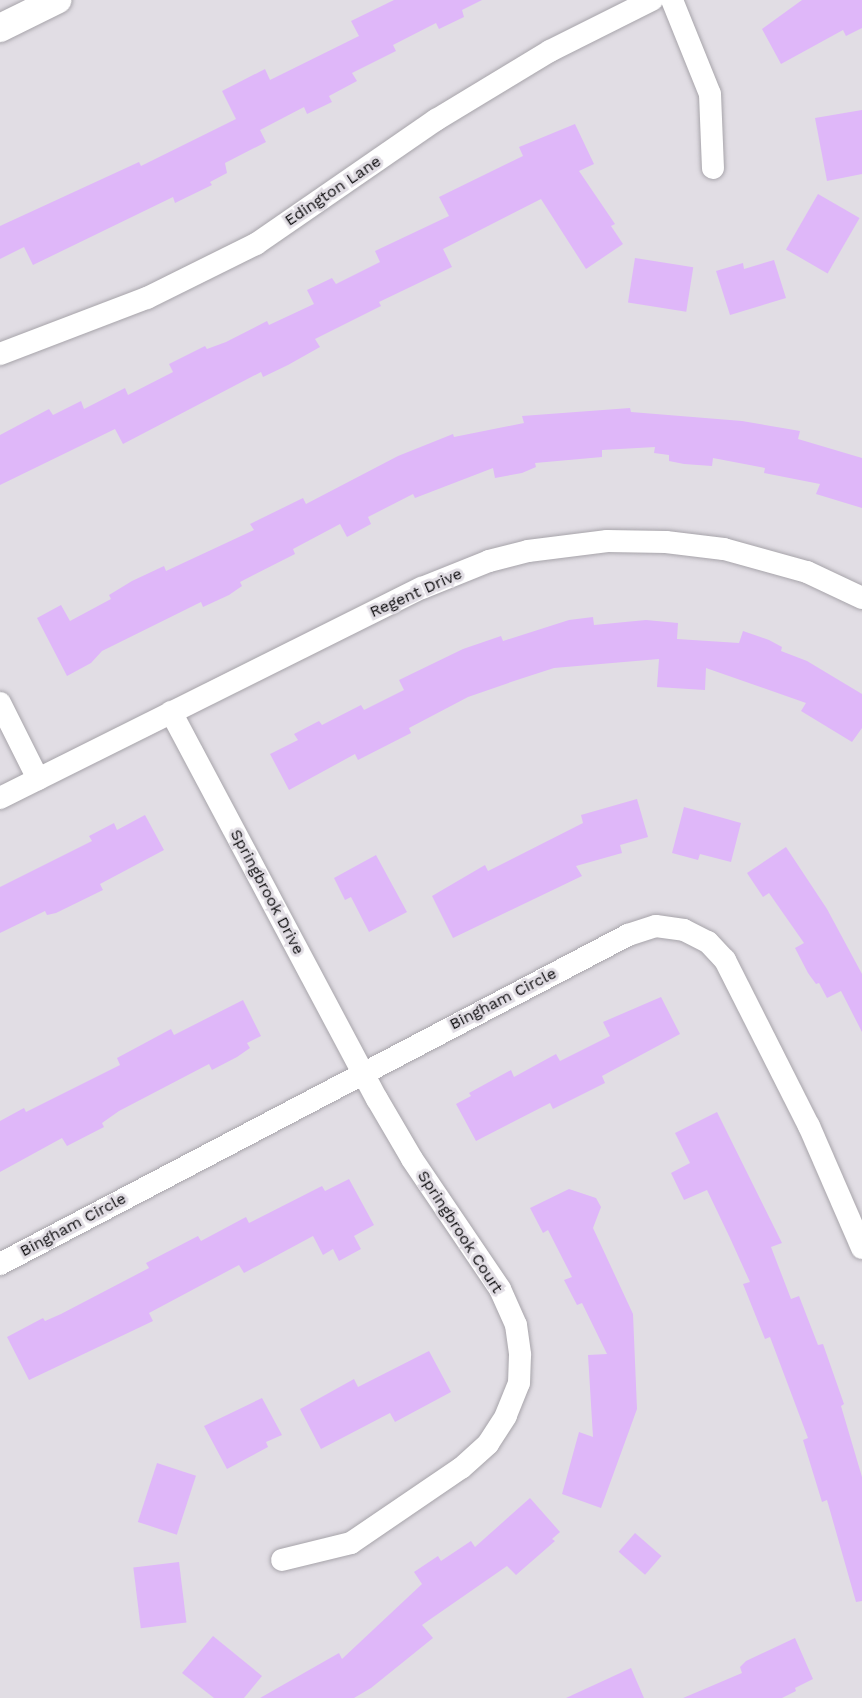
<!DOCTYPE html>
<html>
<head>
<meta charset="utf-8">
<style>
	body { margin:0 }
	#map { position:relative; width:862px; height:1698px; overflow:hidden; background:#e1dde4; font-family:"Work Sans",sans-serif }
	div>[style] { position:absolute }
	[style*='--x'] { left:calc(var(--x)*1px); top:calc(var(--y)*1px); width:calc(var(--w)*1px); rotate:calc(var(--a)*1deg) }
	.building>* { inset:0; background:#dfb7f9; transform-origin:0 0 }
	.roads { filter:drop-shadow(0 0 2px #a7a4aa) drop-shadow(0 0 2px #a7a4aa) }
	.minor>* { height:22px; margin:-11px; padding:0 11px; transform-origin:11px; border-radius:11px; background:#fff }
	.tertiary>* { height:28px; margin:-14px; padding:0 14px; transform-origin:14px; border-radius:14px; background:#fff }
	span { translate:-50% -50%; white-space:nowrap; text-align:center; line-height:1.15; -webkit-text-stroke:6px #e1dde4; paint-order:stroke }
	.street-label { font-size:16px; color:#0d0c0e }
</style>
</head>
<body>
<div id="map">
	<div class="building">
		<div style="clip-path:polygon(394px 0,482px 0,462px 10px,464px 17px,439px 29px,436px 23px,393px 45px,396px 51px,352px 73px,357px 81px,329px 96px,332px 102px,307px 114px,304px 107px,260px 130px,266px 142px,225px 163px,227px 173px,210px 182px,212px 185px,175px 203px,173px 197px,33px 265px,24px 247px,0 259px,0 226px,139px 162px,141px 166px,236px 119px,222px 91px,265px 69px,270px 80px,359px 36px,351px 21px)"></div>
		<div style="clip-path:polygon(802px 0,862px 0,862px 28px,846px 36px,843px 30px,781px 64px,762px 29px)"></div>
		<div style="clip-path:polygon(862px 110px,862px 174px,827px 181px,815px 118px)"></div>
		<div style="clip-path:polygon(575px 124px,594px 164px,579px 171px,615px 224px,611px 226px,623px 244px,586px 269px,541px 199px,443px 249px,452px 267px,379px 302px,381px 306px,315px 339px,320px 347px,288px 365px,263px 377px,261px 372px,123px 444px,115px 429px,0 485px,0 435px,49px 409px,53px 415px,81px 401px,84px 409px,125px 388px,128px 395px,173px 372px,169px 364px,205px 346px,207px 349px,226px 342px,267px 321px,269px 325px,314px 304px,307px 290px,332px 278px,336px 284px,380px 262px,375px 251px,449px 216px,439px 197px,523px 156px,519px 147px)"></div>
		<div style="left:818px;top:194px;width:48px;height:64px;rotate:30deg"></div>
		<div style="left:635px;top:258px;width:59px;height:45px;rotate:9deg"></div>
		<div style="clip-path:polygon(774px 260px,786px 298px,730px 315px,716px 271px,743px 263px,744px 269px)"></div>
		<div style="clip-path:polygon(630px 408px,631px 412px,742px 421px,800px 431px,798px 439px,862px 458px,862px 508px,816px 494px,820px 484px,764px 473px,765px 468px,713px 458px,712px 466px,684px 464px,669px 461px,669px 455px,654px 453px,655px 447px,602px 450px,602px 457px,535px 463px,536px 467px,522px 473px,495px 478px,493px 468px,415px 498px,413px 494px,368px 517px,371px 524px,347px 537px,340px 524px,293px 549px,295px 554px,240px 582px,242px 586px,229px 595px,203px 607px,201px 602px,102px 651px,91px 663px,67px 676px,37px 618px,61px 605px,70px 621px,111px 599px,109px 595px,132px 581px,164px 566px,166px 571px,254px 530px,250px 524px,303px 498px,306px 504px,398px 456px,453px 434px,454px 437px,524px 423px,522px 416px)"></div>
		<div style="clip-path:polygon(593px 617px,594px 625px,646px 620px,678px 623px,677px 639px,739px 643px,743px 631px,769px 640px,782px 647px,781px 651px,807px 661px,862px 694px,862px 728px,852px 742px,801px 711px,806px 703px,706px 668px,705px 690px,657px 687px,659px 659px,554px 668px,517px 680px,468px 697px,409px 728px,411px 733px,358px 760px,355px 754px,289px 790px,270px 754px,298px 740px,294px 734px,319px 721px,322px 725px,361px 705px,364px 710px,404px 690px,399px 680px,463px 649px,501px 636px,503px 641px,569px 620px)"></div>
		<div style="clip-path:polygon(637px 799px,648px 837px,620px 845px,622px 853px,576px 866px,582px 876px,453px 938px,432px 896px,485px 865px,488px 871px,583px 823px,581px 815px)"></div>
		<div style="clip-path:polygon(684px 807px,741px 823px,731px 862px,700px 854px,698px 860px,672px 853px)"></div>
		<div style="clip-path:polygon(145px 815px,164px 850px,100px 884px,103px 890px,56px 913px,47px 915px,45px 911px,0 933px,0 887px,92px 841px,89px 836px,114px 823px,117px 830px)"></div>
		<div style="clip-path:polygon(786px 847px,827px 909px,862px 974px,862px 1032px,841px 991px,827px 998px,819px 983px,816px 984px,808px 973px,795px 948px,804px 943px,769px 893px,763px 897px,747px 873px)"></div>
		<div style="clip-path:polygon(376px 855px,407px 912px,369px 932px,351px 897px,345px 900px,334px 878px)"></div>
		<div style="clip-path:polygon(661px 997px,680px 1034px,602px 1076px,605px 1083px,553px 1109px,550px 1103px,476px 1141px,456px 1104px,471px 1096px,469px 1093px,511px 1070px,514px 1077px,556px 1054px,560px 1061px,610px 1036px,603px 1022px)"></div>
		<div style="clip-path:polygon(243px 1000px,261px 1036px,247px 1043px,250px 1048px,237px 1057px,212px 1070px,209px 1064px,119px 1111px,102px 1123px,104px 1127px,67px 1146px,62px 1138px,0 1172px,0 1121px,24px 1108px,26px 1112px,120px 1065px,117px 1058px,171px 1029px,174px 1035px)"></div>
		<div style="clip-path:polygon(717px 1112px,782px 1243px,771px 1247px,791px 1299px,799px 1296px,818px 1345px,823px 1344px,844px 1404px,841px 1406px,862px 1477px,862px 1601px,856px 1602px,827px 1500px,822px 1502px,803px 1440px,808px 1438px,770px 1337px,765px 1339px,743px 1284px,750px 1282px,730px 1238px,707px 1190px,684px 1200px,671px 1173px,690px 1163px,675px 1133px)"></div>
		<div style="clip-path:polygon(349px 1179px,374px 1225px,354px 1236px,361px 1249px,339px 1261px,333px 1249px,323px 1255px,313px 1236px,244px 1273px,239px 1265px,149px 1313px,153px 1321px,29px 1380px,7px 1337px,43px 1318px,45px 1321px,61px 1314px,149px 1268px,146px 1263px,198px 1236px,201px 1241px,246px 1217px,249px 1223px,322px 1186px,325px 1191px)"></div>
		<div style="clip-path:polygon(569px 1189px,596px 1198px,601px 1207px,593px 1228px,633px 1314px,637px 1409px,601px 1508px,562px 1494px,579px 1432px,593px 1437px,588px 1355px,607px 1354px,582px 1303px,577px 1305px,564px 1280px,572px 1277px,548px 1230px,543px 1233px,530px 1208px)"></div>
		<div style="clip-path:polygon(429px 1351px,451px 1392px,395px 1422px,390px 1413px,321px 1449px,300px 1409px,354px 1379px,358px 1387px)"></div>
		<div style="clip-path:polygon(262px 1398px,282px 1435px,266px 1442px,268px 1447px,227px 1469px,204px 1426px)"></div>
		<div style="left:157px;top:1463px;width:41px;height:62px;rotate:18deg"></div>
		<div style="clip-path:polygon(530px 1498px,560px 1532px,552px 1539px,555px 1541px,516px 1575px,507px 1566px,422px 1625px,433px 1638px,371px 1688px,354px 1698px,260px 1698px,339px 1653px,342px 1659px,422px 1584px,414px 1572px,438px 1556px,441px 1561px,471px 1541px,475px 1547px)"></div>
		<div style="left:635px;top:1533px;width:35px;height:25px;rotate:41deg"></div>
		<div style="left:179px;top:1562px;width:61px;height:46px;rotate:83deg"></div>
		<div style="clip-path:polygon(213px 1636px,262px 1676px,244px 1698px,214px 1698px,182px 1673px)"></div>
		<div style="clip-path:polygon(795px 1638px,813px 1679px,795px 1688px,796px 1691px,782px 1698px,683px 1698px,742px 1673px,740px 1667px,746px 1661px)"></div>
		<div style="clip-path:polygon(631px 1668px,644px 1698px,566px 1698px)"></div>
	</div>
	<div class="roads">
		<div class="minor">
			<div style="--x:672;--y:0;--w:101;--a:68"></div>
			<div style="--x:710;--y:94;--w:74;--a:87.7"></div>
			<div style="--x:0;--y:354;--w:157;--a:-20.9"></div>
			<div style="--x:147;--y:298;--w:122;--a:-26.4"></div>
			<div style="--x:256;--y:244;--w:219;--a:-34.6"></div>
			<div style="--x:436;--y:120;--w:133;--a:-31.2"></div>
			<div style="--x:550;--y:51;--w:114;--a:-26.6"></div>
			<div style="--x:0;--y:703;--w:85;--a:63.4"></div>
			<div style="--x:171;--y:712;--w:438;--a:62"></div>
			<div style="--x:377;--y:1099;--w:69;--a:59.7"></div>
			<div style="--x:412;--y:1159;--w:157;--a:55.9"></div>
			<div style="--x:500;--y:1289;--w:39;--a:66"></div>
			<div style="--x:516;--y:1325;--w:30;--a:82"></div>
			<div style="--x:520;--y:1355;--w:28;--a:92"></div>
			<div style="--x:519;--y:1383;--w:35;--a:112"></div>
			<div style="--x:506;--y:1416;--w:33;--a:123"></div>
			<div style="--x:488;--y:1444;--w:36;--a:138"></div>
			<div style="--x:461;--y:1468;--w:133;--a:145.7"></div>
			<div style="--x:351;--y:1543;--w:71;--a:166.2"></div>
			<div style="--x:0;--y:798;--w:471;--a:-26.5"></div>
			<div style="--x:422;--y:588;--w:72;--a:-21.9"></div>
			<div style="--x:489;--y:561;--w:40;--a:-14.4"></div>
			<div style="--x:528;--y:551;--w:80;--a:-7.2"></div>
			<div style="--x:607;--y:541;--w:59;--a:1"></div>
			<div style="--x:666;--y:542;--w:58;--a:6.9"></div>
			<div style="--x:724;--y:549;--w:86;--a:15.5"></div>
			<div style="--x:807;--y:572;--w:61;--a:25.3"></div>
			<div style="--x:0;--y:1264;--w:709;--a:-27.65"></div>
			<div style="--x:628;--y:935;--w:29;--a:-18"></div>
			<div style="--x:656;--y:926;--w:28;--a:8"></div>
			<div style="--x:684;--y:930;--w:27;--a:27"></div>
			<div style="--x:708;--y:942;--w:25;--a:47"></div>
			<div style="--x:725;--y:960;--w:186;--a:63.2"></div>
			<div style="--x:809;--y:1126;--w:133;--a:66.5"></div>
		</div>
		<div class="tertiary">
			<div style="--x:0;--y:28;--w:64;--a:-26.2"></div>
		</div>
	</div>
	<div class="street-label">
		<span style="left:333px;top:191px;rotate:-34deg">Edington Lane</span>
		<span style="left:416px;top:593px;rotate:-24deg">Regent Drive</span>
		<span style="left:267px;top:892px;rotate:62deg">Springbrook Drive</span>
		<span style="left:503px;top:999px;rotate:-27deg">Bingham Circle</span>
		<span style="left:73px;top:1225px;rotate:-28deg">Bingham Circle</span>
		<span style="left:460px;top:1232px;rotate:57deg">Springbrook Court</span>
	</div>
</div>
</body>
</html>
